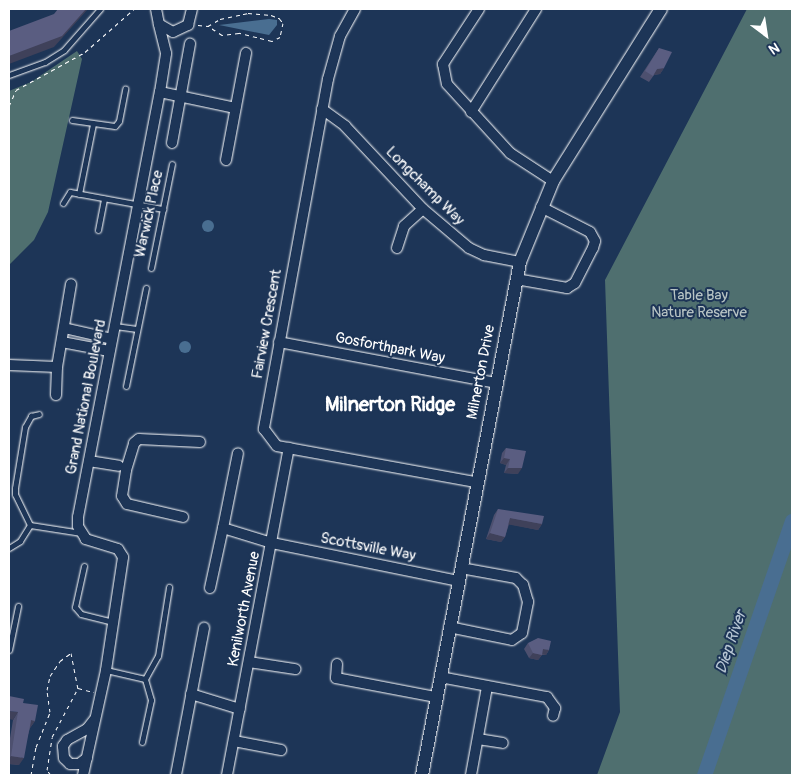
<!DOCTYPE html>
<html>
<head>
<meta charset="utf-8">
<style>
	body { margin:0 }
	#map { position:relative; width:801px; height:784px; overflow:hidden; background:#1d3557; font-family:Pangolin,sans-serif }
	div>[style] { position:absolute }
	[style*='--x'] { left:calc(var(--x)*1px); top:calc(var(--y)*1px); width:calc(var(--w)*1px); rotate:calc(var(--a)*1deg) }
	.green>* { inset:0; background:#4f6f6f }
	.water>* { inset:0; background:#496e91 }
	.round { border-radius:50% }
	.river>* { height:15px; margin:-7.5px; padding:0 7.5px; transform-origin:7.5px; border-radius:7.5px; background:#496e91 }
	.path>* { height:1px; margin-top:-0.5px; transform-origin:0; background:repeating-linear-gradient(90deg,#fff 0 4px,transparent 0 8px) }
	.roads { filter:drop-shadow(0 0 1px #fff) drop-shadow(0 0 1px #fff) }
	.service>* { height:5px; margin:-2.5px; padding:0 2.5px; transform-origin:2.5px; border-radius:2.5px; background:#1d3557 }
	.minor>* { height:10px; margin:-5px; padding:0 5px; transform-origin:5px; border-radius:5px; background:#1d3557 }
	.tertiary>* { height:12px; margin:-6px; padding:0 6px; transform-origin:6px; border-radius:6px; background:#1d3557 }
	.wall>* { inset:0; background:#4d506f }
	.shaded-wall>* { inset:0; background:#3f415a }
	.building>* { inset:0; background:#5a5d81 }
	span { translate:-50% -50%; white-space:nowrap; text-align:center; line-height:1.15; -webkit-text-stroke:4px #1d3557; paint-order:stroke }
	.street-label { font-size:15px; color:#fff }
	.park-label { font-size:15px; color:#b9c5c5 }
	.water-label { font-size:16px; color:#b6c5d3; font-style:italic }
	.district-label { font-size:20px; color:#fff; font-weight:700 }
	.frame { position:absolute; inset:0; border:10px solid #fff; pointer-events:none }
	.north { position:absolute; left:741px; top:10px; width:50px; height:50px; -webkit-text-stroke:4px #1d3557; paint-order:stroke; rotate:149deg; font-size:14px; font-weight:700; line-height:20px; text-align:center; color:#fff }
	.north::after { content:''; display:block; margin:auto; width:18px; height:22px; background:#fff; clip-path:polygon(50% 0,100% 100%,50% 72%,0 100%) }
</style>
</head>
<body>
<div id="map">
	<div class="green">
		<div style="clip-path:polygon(747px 9px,792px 9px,792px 775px,597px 775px,620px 712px,605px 280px)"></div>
		<div style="clip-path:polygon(77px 51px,82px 59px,48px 212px,34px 240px,9px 265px,9px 91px,31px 82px)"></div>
	</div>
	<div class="water">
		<div style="clip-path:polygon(269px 19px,277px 20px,277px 25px,269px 35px,219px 25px)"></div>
		<div class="round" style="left:202px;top:220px;width:12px;height:12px"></div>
		<div class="round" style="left:179px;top:341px;width:12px;height:12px"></div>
	</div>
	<div class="river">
		<div style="--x:704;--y:775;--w:269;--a:-70.9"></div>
	</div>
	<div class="path">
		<div style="--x:198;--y:25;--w:10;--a:6"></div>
		<div style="--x:208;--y:26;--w:14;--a:-30"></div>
		<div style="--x:220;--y:19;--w:29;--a:-12"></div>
		<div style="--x:248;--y:13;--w:23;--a:5"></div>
		<div style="--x:271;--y:15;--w:9;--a:21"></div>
		<div style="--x:279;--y:18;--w:6;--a:51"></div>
		<div style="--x:283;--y:23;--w:14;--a:102"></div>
		<div style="--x:280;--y:37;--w:9;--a:153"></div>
		<div style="--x:272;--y:41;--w:34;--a:-166"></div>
		<div style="--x:239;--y:33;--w:17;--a:173"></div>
		<div style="--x:222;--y:35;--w:17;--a:-147"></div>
		<div style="--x:9;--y:106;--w:17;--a:-66"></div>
		<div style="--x:16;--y:90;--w:79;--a:-28.8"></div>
		<div style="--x:85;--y:52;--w:65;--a:-41.3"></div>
		<div style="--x:31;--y:775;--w:28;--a:-80"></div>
		<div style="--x:36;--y:747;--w:38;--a:-68"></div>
		<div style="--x:50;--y:712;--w:22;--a:-98"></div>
		<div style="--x:47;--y:690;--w:14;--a:-78"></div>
		<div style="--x:50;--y:676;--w:18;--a:-56"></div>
		<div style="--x:60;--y:661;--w:14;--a:-36"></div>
		<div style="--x:71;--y:653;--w:36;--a:79"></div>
		<div style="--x:51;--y:775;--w:6;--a:-129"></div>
		<div style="--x:47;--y:770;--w:33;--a:-81"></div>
		<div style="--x:52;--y:737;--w:55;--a:-62"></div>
		<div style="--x:78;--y:688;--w:16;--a:15"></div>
	</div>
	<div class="roads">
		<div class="service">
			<div style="--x:9;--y:75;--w:38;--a:-20"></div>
			<div style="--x:45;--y:62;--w:22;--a:-32"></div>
			<div style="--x:64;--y:50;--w:55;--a:-48.7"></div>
			<div style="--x:72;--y:120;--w:43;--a:7.9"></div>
			<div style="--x:115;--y:126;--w:6;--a:-51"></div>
			<div style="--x:119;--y:121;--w:33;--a:-79"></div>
			<div style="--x:79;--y:194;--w:71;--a:-78.7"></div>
			<div style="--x:63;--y:203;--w:13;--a:-58"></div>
			<div style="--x:70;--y:192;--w:95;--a:10.4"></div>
			<div style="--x:98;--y:230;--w:32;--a:-79"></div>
			<div style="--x:151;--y:268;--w:106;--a:-78.6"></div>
			<div style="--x:115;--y:326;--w:22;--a:8"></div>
			<div style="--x:126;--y:386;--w:100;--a:-78.5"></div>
			<div style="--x:30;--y:525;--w:52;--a:8.9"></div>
			<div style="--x:9;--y:548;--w:13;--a:-32"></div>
			<div style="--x:20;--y:541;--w:19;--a:-58"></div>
			<div style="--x:30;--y:525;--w:34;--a:-116"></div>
			<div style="--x:15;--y:494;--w:6;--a:-90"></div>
			<div style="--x:15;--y:488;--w:62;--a:-80.7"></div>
			<div style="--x:25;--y:427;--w:13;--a:-61"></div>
			<div style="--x:31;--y:416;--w:8;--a:-14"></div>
			<div style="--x:84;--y:566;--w:42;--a:102.4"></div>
			<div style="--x:75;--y:607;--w:9;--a:49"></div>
			<div style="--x:81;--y:614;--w:33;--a:14"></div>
			<div style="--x:9;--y:650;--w:45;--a:-78.4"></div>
			<div style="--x:106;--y:670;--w:40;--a:13"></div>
			<div style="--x:142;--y:742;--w:43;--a:-77.9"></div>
			<div style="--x:151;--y:700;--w:22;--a:-106"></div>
			<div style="--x:145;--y:679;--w:26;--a:-61"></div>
			<div style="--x:158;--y:656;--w:70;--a:-80.9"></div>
		</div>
		<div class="minor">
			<div style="--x:156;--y:9;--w:15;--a:79"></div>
			<div style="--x:159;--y:24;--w:16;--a:30"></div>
			<div style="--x:173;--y:32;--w:17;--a:-25"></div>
			<div style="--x:188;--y:25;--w:16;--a:-76"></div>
			<div style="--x:355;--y:9;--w:31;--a:119"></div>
			<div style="--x:340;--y:36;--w:45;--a:105.6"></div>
			<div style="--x:328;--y:79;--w:356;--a:100.4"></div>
			<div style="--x:264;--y:429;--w:21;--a:53"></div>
			<div style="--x:277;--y:446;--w:202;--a:10.3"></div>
			<div style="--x:479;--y:9;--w:66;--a:123.2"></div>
			<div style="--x:443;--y:64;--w:20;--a:79"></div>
			<div style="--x:447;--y:84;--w:93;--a:47.6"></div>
			<div style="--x:510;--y:153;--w:51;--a:33.1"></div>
			<div style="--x:160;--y:92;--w:77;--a:12"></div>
			<div style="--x:322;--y:109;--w:29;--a:36"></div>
			<div style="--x:345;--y:126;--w:114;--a:46.8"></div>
			<div style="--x:423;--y:209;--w:60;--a:40.3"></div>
			<div style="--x:469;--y:248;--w:17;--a:25"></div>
			<div style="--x:484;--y:255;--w:37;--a:11"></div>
			<div style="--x:471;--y:112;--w:122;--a:-57.7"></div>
			<div style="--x:172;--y:143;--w:101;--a:-79.7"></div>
			<div style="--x:226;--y:160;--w:109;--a:-79.4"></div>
			<div style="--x:397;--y:248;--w:23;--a:-72"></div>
			<div style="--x:404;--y:226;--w:25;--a:-42"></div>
			<div style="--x:516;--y:279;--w:52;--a:10"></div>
			<div style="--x:567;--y:288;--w:9;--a:-32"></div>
			<div style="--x:575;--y:283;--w:39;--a:-63"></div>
			<div style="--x:593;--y:248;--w:7;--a:-74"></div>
			<div style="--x:595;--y:241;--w:10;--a:-119"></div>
			<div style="--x:590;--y:232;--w:55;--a:-153"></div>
			<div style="--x:64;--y:328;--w:49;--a:12.9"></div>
			<div style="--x:62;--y:342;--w:48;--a:10.8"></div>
			<div style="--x:279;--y:342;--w:221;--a:10.7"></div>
			<div style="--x:9;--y:365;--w:48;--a:2.4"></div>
			<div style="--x:57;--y:367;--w:84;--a:-80.4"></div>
			<div style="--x:56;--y:395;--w:28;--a:-88"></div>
			<div style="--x:89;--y:461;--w:30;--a:9"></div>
			<div style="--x:183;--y:517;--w:57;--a:-166.9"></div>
			<div style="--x:127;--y:504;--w:9;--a:-122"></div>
			<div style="--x:122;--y:496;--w:26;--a:-81"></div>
			<div style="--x:126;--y:470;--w:28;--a:-73"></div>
			<div style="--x:134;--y:443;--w:6;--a:-39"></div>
			<div style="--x:139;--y:439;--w:61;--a:2.8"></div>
			<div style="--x:223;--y:528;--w:76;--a:-78.7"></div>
			<div style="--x:210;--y:588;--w:61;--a:-77.8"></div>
			<div style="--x:223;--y:528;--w:51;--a:17"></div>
			<div style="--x:272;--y:543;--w:191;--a:11.5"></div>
			<div style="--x:449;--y:627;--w:64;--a:11.7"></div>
			<div style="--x:512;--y:640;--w:12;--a:-35"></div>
			<div style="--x:522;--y:633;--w:32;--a:-79"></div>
			<div style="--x:528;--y:602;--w:18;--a:-106"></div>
			<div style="--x:523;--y:585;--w:10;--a:-135"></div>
			<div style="--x:516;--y:578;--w:56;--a:-169.7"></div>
			<div style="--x:249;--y:662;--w:47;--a:8.7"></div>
			<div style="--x:337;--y:664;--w:14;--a:94"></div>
			<div style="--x:336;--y:678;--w:102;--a:10.8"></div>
			<div style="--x:440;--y:677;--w:109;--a:10.6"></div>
			<div style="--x:547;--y:697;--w:14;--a:54"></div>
			<div style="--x:555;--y:708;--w:8;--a:104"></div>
			<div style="--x:191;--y:694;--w:51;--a:17"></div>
			<div style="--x:478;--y:739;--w:25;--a:9"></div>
			<div style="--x:234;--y:741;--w:48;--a:10.8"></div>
			<div style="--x:87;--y:758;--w:10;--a:143"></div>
			<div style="--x:79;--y:764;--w:9;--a:180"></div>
			<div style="--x:70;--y:764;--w:8;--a:-135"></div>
			<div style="--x:64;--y:758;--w:12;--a:-95"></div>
			<div style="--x:63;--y:746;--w:7;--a:-56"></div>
			<div style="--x:67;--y:740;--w:23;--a:-29"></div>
			<div style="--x:87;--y:729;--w:11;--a:-52"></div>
			<div style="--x:83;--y:775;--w:107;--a:-77.6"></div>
			<div style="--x:106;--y:670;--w:114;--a:-81.4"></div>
			<div style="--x:123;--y:557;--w:9;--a:-122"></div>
			<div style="--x:118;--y:549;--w:34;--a:-163"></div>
			<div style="--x:86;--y:539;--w:15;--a:-122"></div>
			<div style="--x:78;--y:526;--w:9;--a:-90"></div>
			<div style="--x:78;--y:517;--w:433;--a:-79.1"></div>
			<div style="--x:160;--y:92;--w:39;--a:-81"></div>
			<div style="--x:166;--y:53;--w:30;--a:-104"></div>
			<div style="--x:176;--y:775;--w:150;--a:-79.2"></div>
			<div style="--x:227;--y:775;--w:333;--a:-79.3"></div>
			<div style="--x:471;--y:775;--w:89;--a:-79.7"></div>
		</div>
		<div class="tertiary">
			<div style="--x:422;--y:775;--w:522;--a:-79.18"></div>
			<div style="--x:520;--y:262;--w:87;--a:-67.8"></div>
			<div style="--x:553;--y:181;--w:203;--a:-57.9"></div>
		</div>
	</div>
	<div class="wall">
		<div style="clip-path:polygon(659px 48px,664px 68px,660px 74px,654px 75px,649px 82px,640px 77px)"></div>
		<div style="clip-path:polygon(506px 448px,518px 474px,504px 473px,506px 465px,500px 463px,502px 453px)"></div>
		<div style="clip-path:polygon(498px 509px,542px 524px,538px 530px,509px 524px,505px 537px,501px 542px,486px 539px,494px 515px)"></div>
		<div style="clip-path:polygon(528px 643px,549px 650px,546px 655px,542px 655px,538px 660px,529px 658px,524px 649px)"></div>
		<div style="clip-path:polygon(23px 703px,35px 721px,30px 728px,19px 765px,9px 764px,9px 744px,13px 720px)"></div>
	</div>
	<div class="shaded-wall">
		<div style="clip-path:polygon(86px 9px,88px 9px,54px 47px,9px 64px,9px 56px)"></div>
		<div style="clip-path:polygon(664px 68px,660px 74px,653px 75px,657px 69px)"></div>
		<div style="clip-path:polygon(504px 458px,510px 459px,506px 465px,500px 463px)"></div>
		<div style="clip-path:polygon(508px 468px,522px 468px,518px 474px,504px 473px)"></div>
		<div style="clip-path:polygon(510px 518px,542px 524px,538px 530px,506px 524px)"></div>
		<div style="clip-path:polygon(490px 533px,505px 537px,501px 542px,486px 539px)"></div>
		<div style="clip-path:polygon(543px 649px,549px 650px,546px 655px,540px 654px)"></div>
		<div style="clip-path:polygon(533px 653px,542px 655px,538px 660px,529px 658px)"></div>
		<div style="clip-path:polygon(9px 711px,18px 712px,13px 720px,9px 719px)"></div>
		<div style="clip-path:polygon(31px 720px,35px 721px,30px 728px)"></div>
		<div style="clip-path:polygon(11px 756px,24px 758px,19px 765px,9px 764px,9px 759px)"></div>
	</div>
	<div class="building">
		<div style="clip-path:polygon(58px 9px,86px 9px,62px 36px,9px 56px,9px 31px,54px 14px)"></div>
		<div style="clip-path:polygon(659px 48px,672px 52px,664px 68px,657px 69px,653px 76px,645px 71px)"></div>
		<div style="clip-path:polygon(506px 448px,526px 451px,522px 468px,508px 468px,510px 459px,504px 458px)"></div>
		<div style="clip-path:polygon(498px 509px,544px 516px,542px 524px,510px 518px,505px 537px,490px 533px)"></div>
		<div style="clip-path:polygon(538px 638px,551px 641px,549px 650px,543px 649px,542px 655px,533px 653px,528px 643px)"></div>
		<div style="clip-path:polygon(9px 696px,24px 699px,23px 703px,38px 705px,35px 721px,31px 720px,24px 758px,11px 756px,18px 712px,9px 711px)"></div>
	</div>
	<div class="street-label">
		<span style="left:425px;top:186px;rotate:45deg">Longchamp Way</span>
		<span style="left:149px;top:214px;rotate:-78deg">Warwick Place</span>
		<span style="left:267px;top:324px;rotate:-80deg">Fairview Crescent</span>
		<span style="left:390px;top:348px;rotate:11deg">Gosforthpark Way</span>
		<span style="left:481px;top:372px;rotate:-79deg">Milnerton Drive</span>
		<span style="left:86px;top:397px;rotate:-79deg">Grand National Boulevard</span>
		<span style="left:368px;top:547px;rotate:11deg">Scottsville Way</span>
		<span style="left:244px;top:609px;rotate:-79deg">Kenilworth Avenue</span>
	</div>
	<div class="park-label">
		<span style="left:699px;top:304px">Table Bay<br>Nature Reserve</span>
	</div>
	<div class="water-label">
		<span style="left:731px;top:642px;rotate:-71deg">Diep River</span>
	</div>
	<div class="district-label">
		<span style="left:390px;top:404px">Milnerton Ridge</span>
	</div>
	<div class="frame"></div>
	<div class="north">N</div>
</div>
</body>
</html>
